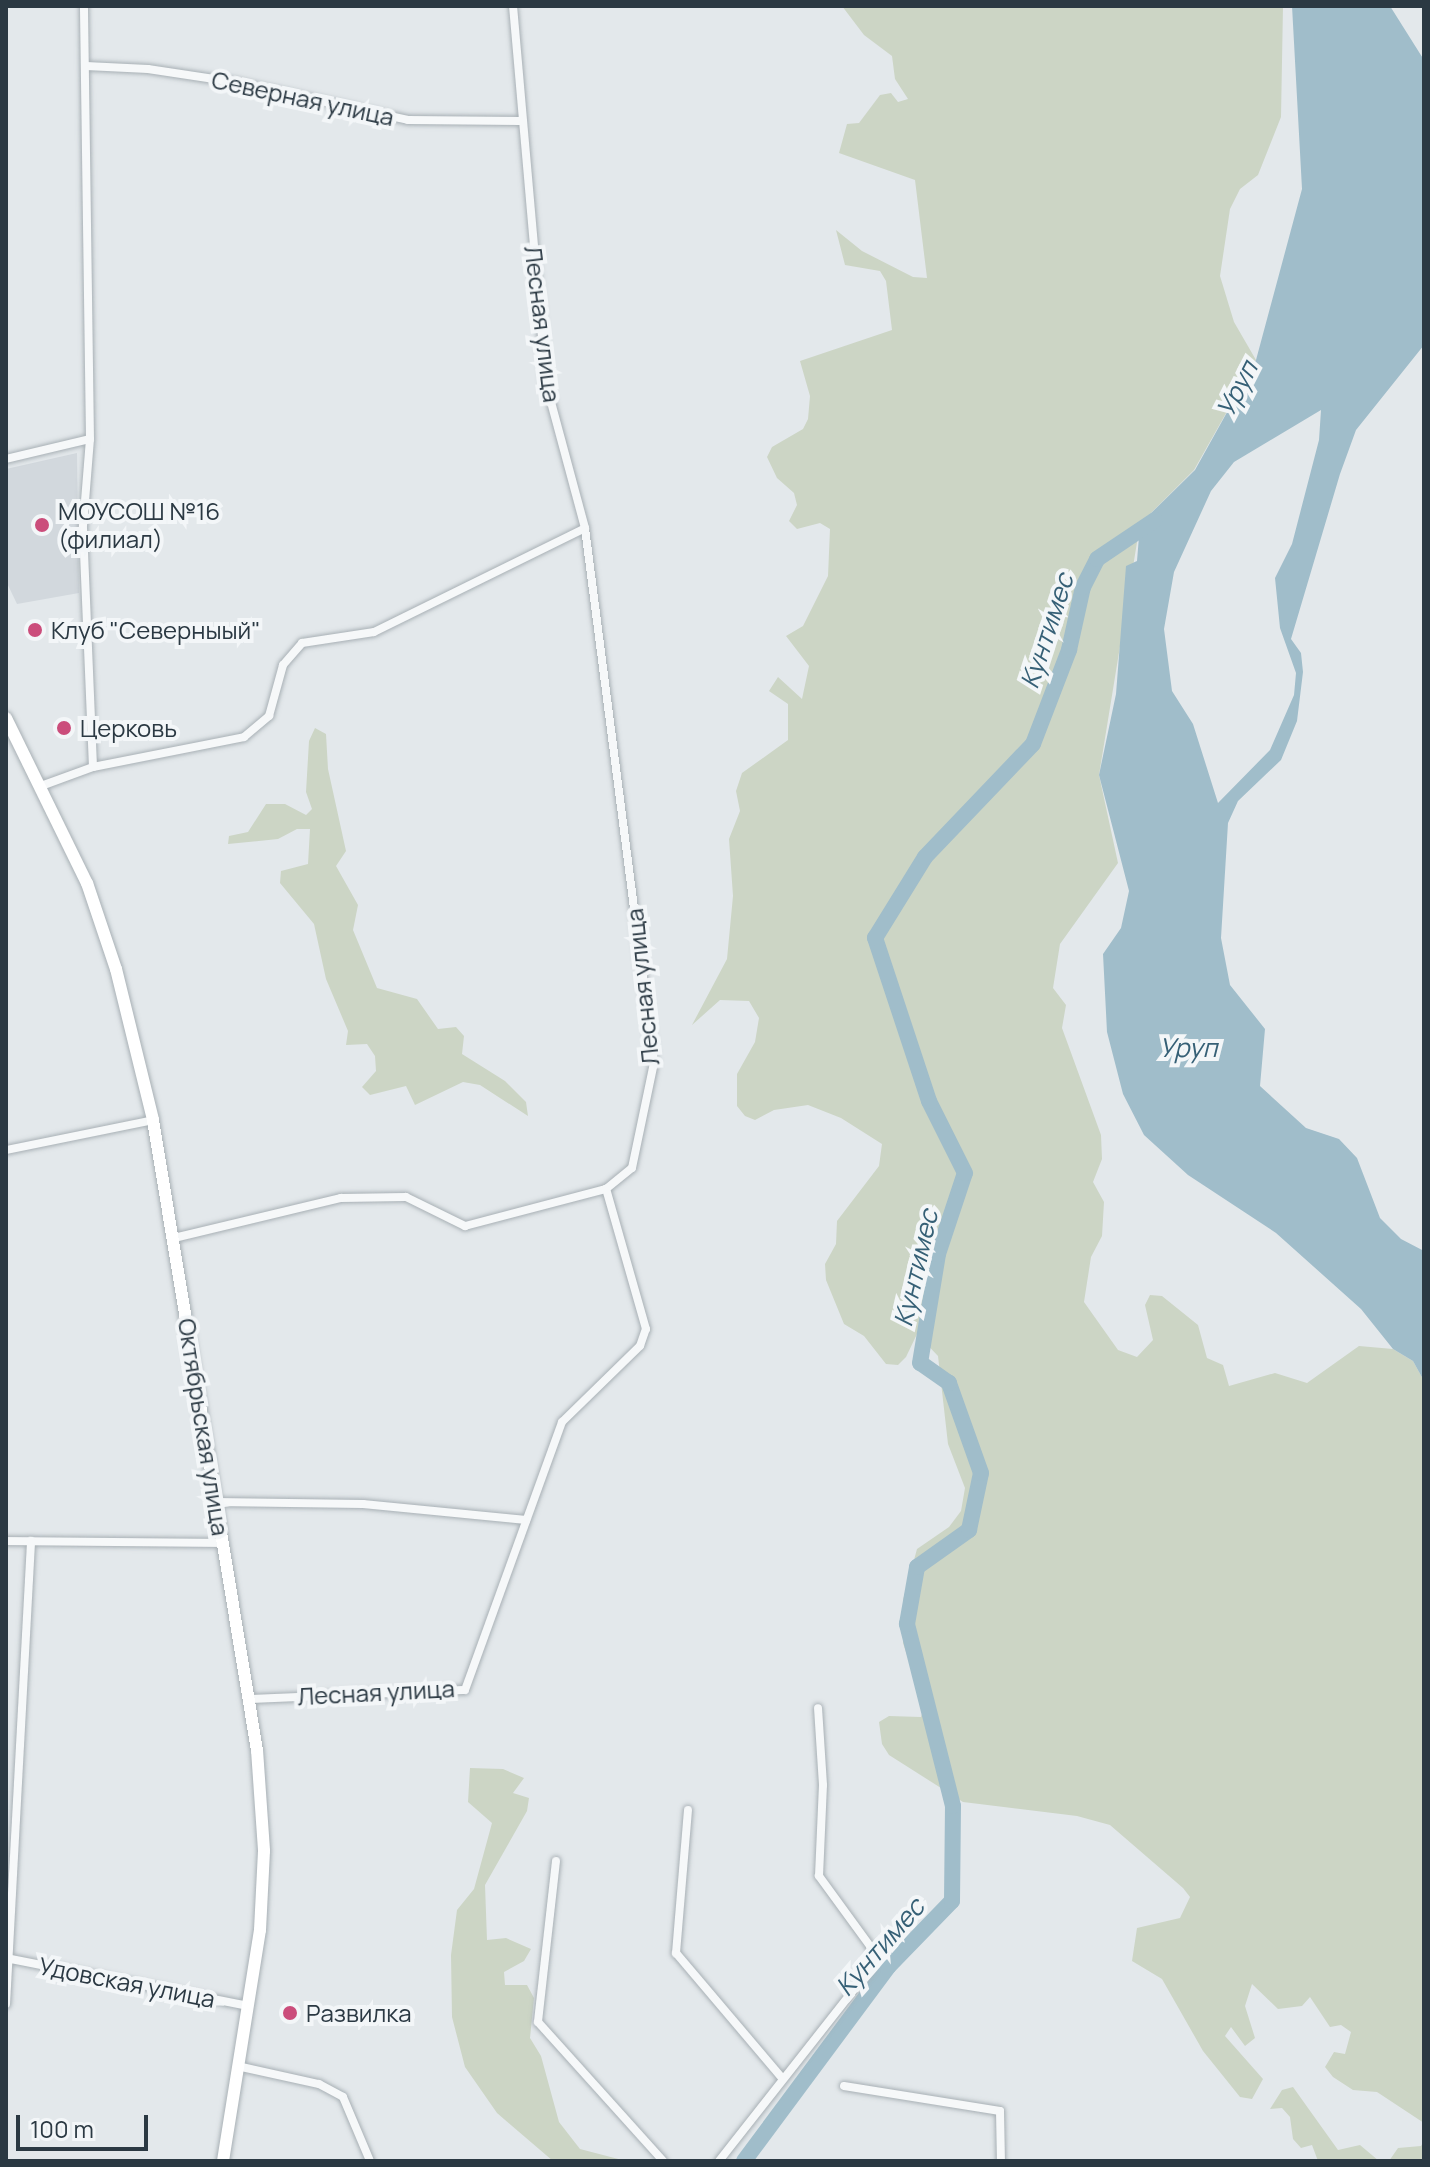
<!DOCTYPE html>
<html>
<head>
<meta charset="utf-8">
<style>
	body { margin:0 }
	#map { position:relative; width:1430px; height:2167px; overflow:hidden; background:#e3e8eb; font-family:Manrope,sans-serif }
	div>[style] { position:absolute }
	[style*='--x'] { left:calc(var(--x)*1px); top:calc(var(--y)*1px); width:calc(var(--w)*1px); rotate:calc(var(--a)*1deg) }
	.built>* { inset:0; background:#d2d8dd }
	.green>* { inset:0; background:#ccd5c5 }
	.water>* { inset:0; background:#a0bdca }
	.river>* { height:16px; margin:-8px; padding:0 8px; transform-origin:8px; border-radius:8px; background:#a0bdca }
	.roads { filter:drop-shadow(0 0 2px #a8b0b5) drop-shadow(0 0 2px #a8b0b5) }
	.street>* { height:8px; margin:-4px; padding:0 4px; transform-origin:4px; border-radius:4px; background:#f6f8f9 }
	.secondary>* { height:12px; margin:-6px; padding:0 6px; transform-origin:6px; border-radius:6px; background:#fff }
	.dots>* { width:22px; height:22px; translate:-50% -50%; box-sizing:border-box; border:4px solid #f3f6f8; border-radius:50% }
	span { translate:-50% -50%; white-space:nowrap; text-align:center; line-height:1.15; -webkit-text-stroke:8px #f3f6f8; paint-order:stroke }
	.street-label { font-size:24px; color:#2b3943 }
	.poi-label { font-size:24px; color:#2b3943 }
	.left { translate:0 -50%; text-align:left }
	.water-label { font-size:26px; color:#366076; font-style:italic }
	.frame { position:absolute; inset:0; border:8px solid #2b3943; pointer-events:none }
	.scale { position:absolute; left:16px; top:2115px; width:132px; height:36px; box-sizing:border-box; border:4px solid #2b3943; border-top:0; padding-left:10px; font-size:24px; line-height:28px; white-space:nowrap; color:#2b3943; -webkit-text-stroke:6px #f3f6f8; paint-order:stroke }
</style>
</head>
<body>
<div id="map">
	<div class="built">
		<div style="clip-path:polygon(77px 453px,79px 593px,17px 604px,6px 581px,6px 469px)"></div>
	</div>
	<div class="green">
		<div style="clip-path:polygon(842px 6px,1283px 6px,1281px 117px,1258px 175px,1240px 189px,1230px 209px,1220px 276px,1234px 322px,1256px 360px,1194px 470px,1140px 524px,1099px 775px,1118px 863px,1060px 944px,1053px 988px,1066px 1005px,1062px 1028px,1101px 1135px,1102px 1159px,1093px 1182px,1104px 1202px,1102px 1236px,1091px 1257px,1084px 1302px,1118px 1350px,1137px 1357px,1153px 1340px,1145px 1305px,1150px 1295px,1162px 1296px,1198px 1325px,1207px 1358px,1223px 1365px,1229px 1386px,1275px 1373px,1307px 1383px,1359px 1346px,1393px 1349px,1413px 1361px,1424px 1381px,1424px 2123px,1377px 2092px,1353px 2090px,1333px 2077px,1325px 2067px,1334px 2052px,1345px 2054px,1351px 2032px,1341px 2025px,1330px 2027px,1310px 1997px,1302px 2006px,1278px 2009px,1252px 1984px,1245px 2006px,1255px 2038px,1245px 2046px,1231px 2027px,1225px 2036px,1263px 2079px,1252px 2099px,1240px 2097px,1203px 2051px,1162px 1979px,1132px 1961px,1137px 1928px,1180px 1918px,1190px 1897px,1183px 1888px,1110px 1825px,1077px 1816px,963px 1802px,889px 1755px,882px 1744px,879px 1722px,889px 1716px,921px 1717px,924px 1706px,903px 1643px,903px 1600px,917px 1549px,949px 1527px,961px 1511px,965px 1488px,948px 1444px,938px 1356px,917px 1334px,906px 1357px,898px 1365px,886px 1364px,864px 1336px,844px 1324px,826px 1280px,825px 1264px,836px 1244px,837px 1221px,879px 1166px,882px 1144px,841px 1118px,808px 1105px,774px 1110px,755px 1120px,745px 1116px,737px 1106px,737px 1074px,755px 1042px,759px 1018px,749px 1001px,720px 1000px,692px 1025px,727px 959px,733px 896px,729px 839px,740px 811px,736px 791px,742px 773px,788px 740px,788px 704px,769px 691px,778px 677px,802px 699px,809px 666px,786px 636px,803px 626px,828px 576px,830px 529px,820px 523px,797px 529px,789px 521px,797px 505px,794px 493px,777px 478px,767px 457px,772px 447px,803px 429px,808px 419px,810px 396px,800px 361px,892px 330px,886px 281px,880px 271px,845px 265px,836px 230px,862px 251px,913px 277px,927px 278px,915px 180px,839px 153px,847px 124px,859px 123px,880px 95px,891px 93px,898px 102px,908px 99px,895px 79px,892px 56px,864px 35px)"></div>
		<div style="clip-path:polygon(315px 728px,326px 734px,328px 769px,346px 851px,336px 866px,358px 905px,353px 930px,377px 988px,417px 999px,438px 1029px,456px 1027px,464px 1036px,462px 1054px,505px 1081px,526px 1102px,528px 1116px,480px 1085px,463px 1082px,415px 1105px,406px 1086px,370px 1095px,362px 1087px,376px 1071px,375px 1056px,367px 1044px,346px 1045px,348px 1031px,326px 979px,314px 924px,280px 883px,281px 871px,308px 864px,310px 829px,297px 829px,278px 839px,228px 844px,229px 836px,248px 832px,266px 804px,285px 804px,306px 815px,312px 809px,306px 792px,309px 741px)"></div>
		<div style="clip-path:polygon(470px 1768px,503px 1769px,524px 1778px,513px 1793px,529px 1798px,527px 1811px,485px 1885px,487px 1940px,506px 1938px,531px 1949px,524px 1961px,504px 1972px,505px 1985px,527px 1985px,534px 1998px,530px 2038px,541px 2056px,559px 2122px,580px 2149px,626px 2161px,553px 2161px,497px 2113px,465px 2067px,452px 2017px,451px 1955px,457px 1910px,474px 1889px,492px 1823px,468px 1802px)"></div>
		<div style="clip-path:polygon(1293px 2087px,1338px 2150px,1360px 2145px,1379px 2161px,1318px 2161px,1312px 2145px,1301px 2148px,1293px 2139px,1290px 2117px,1282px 2108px,1270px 2109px,1282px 2090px)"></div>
		<div style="clip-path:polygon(1424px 2141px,1424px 2161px,1389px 2161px,1398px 2148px,1421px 2146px)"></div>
	</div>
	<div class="water">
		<div style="clip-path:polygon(evenodd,1292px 6px,1390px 6px,1424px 60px,1424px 345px,1356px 430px,1340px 474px,1291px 639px,1301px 653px,1303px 672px,1297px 721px,1281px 760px,1238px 801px,1228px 823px,1221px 938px,1230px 985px,1265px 1029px,1260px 1086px,1306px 1128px,1339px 1139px,1357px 1158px,1380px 1218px,1401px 1239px,1424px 1251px,1424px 1381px,1413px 1361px,1393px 1349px,1361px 1309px,1276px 1233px,1188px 1175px,1144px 1135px,1123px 1094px,1107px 1032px,1103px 954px,1121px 928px,1129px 891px,1099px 775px,1116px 694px,1126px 566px,1137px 561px,1140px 524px,1195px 470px,1256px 360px,1302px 189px,1292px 6px,1321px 410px,1319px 440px,1292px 544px,1275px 578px,1280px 628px,1296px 673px,1294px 695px,1270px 750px,1218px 803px,1193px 724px,1172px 691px,1164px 629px,1174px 572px,1211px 491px,1234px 462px,1321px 410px)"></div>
	</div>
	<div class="river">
		<div style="--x:744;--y:2161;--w:242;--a:-53.4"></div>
		<div style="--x:888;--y:1967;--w:92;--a:-45.9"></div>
		<div style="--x:952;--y:1901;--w:95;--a:-89.4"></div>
		<div style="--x:953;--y:1806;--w:188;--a:-104.2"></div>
		<div style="--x:907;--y:1624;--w:58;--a:-80"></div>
		<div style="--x:917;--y:1567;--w:64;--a:-35.4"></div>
		<div style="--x:969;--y:1530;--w:58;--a:-78.1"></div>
		<div style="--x:981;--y:1473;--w:96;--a:-109.6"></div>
		<div style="--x:949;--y:1383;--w:35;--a:-145"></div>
		<div style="--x:920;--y:1363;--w:110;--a:-80.6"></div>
		<div style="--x:938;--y:1254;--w:85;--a:-71.6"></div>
		<div style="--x:965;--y:1173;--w:80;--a:-116.6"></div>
		<div style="--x:929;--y:1101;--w:172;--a:-108.3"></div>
		<div style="--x:875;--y:938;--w:95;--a:-58.3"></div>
		<div style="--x:925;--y:857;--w:156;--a:-46.3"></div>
		<div style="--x:1033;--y:744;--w:101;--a:-69"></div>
		<div style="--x:1069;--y:650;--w:65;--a:-77.5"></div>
		<div style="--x:1083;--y:587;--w:31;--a:-63"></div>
		<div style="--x:1097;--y:559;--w:70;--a:-33.9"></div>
	</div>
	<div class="roads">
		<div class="street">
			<div style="--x:86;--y:66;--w:62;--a:2.8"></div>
			<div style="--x:148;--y:69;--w:87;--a:8.6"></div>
			<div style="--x:234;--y:82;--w:178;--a:12.3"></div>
			<div style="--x:408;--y:120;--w:112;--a:0.5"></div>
			<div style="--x:6;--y:459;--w:86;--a:-13.4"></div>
			<div style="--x:93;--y:767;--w:154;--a:-11.2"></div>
			<div style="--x:244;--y:737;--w:33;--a:-40"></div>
			<div style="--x:269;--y:716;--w:53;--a:-74.6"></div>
			<div style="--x:283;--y:665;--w:29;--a:-49"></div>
			<div style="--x:302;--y:643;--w:73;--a:-8.7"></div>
			<div style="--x:374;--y:632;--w:235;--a:-26.2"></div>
			<div style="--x:41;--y:786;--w:55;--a:-20.1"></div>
			<div style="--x:93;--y:767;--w:241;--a:-92.4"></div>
			<div style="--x:83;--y:526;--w:87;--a:-85.4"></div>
			<div style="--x:90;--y:439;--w:433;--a:-90.8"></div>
			<div style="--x:6;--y:1150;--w:150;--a:-11.5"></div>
			<div style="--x:174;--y:1238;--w:172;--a:-13.5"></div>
			<div style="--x:341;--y:1198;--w:65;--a:-0.9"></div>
			<div style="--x:406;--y:1197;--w:66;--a:26.2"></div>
			<div style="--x:465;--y:1226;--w:146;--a:-14.7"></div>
			<div style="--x:216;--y:1502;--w:147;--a:0.8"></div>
			<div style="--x:363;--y:1504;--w:164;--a:5.6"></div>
			<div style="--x:6;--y:1541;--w:217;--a:0.5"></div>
			<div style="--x:249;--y:1699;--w:216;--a:-2.4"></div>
			<div style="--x:465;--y:1690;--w:285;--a:-70.1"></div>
			<div style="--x:562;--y:1422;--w:109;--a:-44.3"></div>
			<div style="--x:640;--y:1346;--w:18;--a:-71"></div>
			<div style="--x:646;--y:1329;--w:146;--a:-105.9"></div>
			<div style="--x:606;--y:1189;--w:33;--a:-39"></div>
			<div style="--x:632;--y:1168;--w:107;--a:-78.2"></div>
			<div style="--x:654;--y:1063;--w:539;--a:-97.35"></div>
			<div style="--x:585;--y:528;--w:150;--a:-105.1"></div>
			<div style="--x:546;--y:383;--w:378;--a:-95"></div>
			<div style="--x:688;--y:1810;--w:144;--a:94.8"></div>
			<div style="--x:676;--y:1953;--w:162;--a:49.7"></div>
			<div style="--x:556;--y:1861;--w:162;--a:96.4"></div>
			<div style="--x:538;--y:2022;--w:187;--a:48"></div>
			<div style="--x:6;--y:1958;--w:247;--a:11.2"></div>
			<div style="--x:6;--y:2004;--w:464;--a:-86.9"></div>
			<div style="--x:237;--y:2066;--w:84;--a:12.4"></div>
			<div style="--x:319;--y:2084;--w:27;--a:28"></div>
			<div style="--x:343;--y:2097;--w:69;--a:67.1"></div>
			<div style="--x:844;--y:2086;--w:158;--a:9.1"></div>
			<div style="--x:1000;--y:2111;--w:50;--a:88.9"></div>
			<div style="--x:719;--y:2161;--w:244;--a:-51.8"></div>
			<div style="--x:870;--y:1969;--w:12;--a:-76"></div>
			<div style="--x:873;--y:1957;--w:11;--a:-105"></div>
			<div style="--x:870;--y:1946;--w:87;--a:-126.1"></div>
			<div style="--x:819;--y:1876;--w:91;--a:-87.5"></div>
			<div style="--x:823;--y:1785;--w:77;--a:-93.7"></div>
		</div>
		<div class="secondary">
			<div style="--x:6;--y:718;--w:184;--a:63.9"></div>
			<div style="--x:87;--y:883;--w:91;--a:71.4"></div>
			<div style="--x:116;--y:969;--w:155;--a:76.2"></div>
			<div style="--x:153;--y:1120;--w:639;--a:80.63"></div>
			<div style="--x:257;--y:1750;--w:101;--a:86"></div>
			<div style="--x:264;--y:1851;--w:79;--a:92.9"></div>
			<div style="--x:260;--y:1930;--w:234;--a:99.1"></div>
		</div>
	</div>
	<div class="dots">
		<div style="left:42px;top:525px;background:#cb4d7b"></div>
		<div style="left:35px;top:630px;background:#cb4d7b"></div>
		<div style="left:64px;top:728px;background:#cb4d7b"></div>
		<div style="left:290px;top:2013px;background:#cb4d7b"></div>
	</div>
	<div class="street-label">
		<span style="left:303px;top:98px;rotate:12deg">Северная улица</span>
		<span style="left:543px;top:324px;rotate:83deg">Лесная улица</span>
		<span style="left:642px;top:987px;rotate:-96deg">Лесная улица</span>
		<span style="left:204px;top:1427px;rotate:81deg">Октябрьская улица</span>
		<span style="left:376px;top:1692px;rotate:-3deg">Лесная улица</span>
		<span style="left:127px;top:1982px;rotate:11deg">Удовская улица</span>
	</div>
	<div class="poi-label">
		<span class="left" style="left:58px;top:525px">МОУСОШ №16<br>(филиал)</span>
		<span class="left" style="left:51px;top:630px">Клуб "Северныый"</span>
		<span class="left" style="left:80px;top:728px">Церковь</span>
		<span class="left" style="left:306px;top:2013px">Развилка</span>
	</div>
	<div class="water-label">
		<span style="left:1237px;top:389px;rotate:-63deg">Уруп</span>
		<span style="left:1047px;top:631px;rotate:-72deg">Кунтимес</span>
		<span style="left:1188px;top:1048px">Уруп</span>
		<span style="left:916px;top:1268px;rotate:-77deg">Кунтимес</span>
		<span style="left:880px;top:1947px;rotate:-49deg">Кунтимес</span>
	</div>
	<div class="frame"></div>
	<div class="scale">100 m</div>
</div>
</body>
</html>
